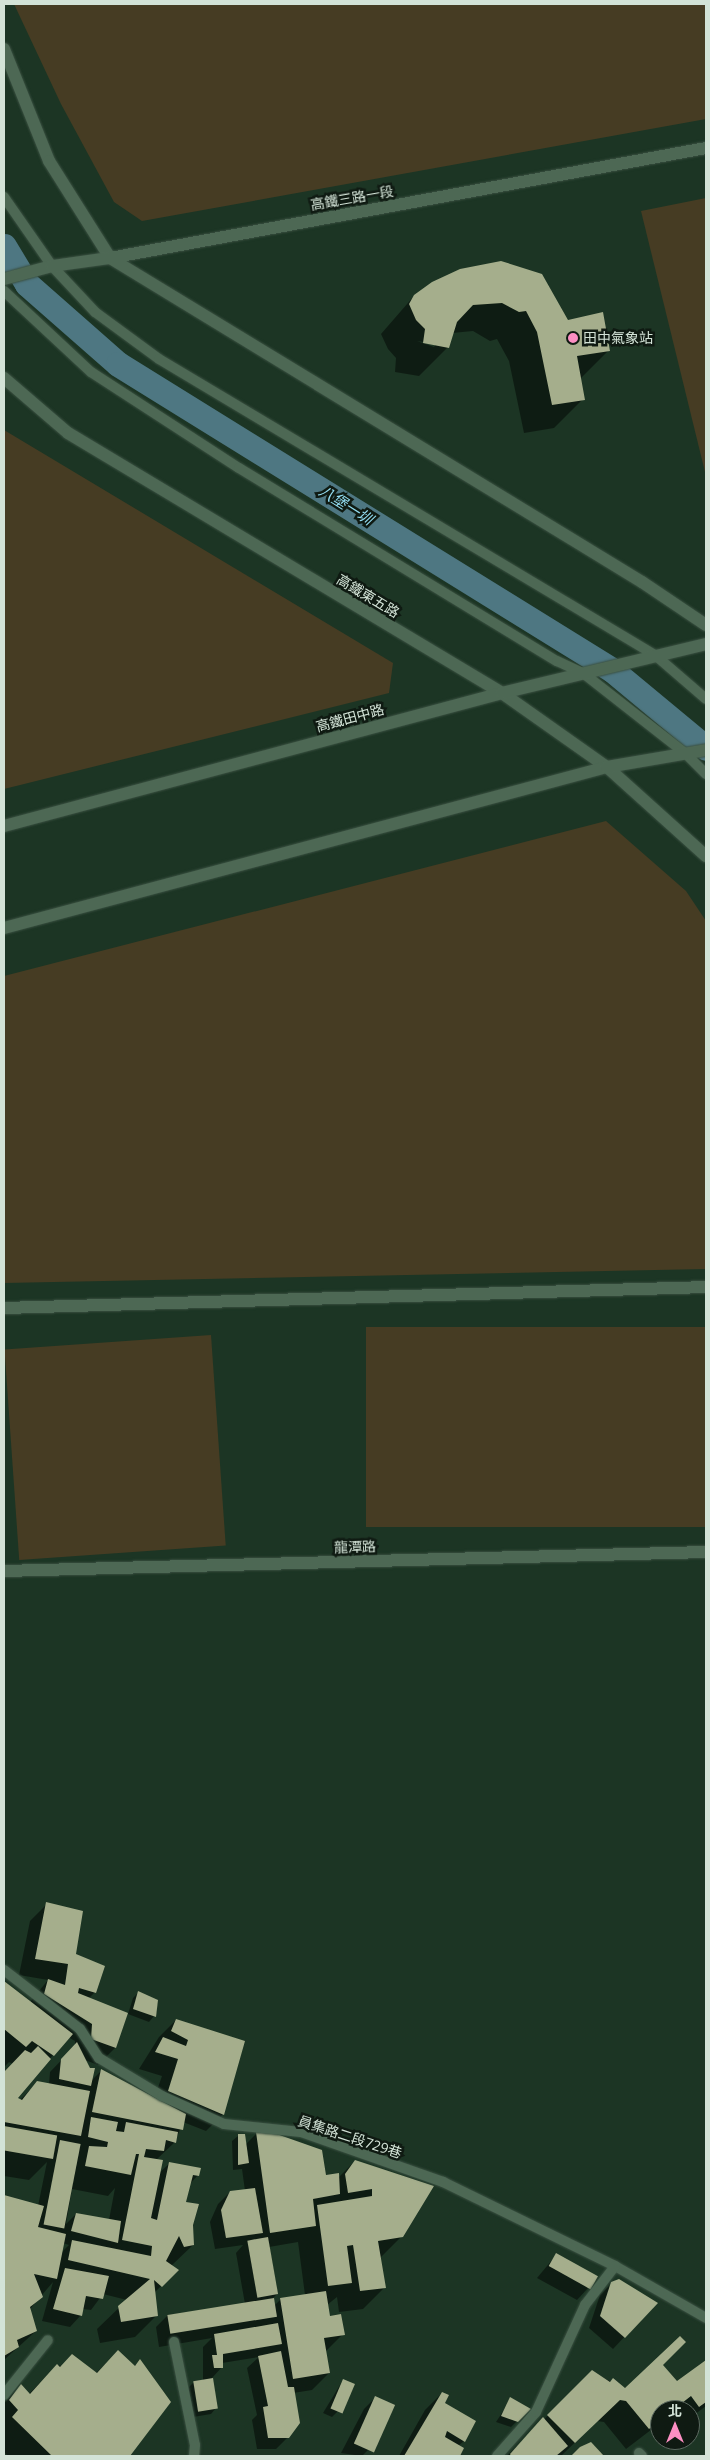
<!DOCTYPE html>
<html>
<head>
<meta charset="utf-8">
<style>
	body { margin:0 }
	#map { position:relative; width:710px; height:2460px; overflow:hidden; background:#1c3524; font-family:"Open Sans","Noto Sans TC",sans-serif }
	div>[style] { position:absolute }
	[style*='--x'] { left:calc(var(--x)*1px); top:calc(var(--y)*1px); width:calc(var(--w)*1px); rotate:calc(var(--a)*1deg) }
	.green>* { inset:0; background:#463c23; transform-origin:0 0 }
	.shadow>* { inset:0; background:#0007 }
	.canal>* { height:25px; margin:-12.5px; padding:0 12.5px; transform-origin:12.5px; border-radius:12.5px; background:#4e7782 }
	.building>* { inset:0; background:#a5ae8c; transform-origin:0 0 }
	.roads { filter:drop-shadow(0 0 1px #3a5041) drop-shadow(0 0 1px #3a5041) }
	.lane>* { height:10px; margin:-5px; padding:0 5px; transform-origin:5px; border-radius:5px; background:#4d6854 }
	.street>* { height:12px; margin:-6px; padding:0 6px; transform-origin:6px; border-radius:6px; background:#4d6854 }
	.dots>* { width:14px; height:14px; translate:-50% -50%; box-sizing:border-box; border:2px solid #0f1a12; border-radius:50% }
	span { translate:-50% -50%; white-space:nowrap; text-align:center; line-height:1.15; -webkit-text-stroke:5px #0f1a12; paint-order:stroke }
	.street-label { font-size:14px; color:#d3e3d7 }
	.poi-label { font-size:14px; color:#d3e3d7 }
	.left { translate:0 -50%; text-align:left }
	.water-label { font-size:15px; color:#93ddf2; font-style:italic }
	.frame { position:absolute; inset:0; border:5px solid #d3e3d7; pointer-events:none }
	.north { position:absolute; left:650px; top:2400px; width:50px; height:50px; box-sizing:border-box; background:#0f1a12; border:1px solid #5d6a61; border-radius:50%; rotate:0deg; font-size:14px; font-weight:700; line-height:20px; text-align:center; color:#d3e3d7 }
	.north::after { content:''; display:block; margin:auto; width:18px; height:22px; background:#fc8fc3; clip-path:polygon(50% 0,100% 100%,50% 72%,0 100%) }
</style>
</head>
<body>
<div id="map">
	<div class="green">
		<div style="clip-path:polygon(14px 4px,706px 4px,706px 119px,142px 221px,114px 202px,61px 104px)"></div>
		<div style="clip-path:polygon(706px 198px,706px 476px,641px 211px)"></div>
		<div style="clip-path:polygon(4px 430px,393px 663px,389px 693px,4px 789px)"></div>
		<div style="clip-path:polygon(606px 821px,686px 891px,706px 921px,706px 1269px,4px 1283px,4px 976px)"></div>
		<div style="left:706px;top:1327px;width:200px;height:340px;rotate:90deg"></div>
		<div style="left:211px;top:1335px;width:211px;height:207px;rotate:86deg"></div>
	</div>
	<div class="shadow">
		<div style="clip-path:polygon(evenodd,432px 283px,567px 321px,608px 351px,580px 379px,583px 399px,554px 428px,524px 433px,509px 361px,497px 339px,490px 341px,473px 331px,452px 333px,448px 347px,419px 376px,395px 372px,396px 358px,388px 349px,381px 334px,414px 296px,432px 283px,417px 341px,436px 344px,434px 347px,417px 341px)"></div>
		<div style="clip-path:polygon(evenodd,47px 1904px,95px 1992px,88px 1999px,127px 2014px,115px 2048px,98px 2065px,85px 2060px,91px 2081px,101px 2071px,154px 2099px,162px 2076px,139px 2069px,159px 2037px,176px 2020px,244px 2042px,223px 2114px,206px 2131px,183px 2122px,175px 2142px,156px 2160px,158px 2174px,170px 2163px,198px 2175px,189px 2185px,185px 2203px,193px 2245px,171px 2266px,177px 2270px,154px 2293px,157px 2315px,135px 2337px,100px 2343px,97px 2329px,127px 2300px,103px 2294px,91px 2310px,83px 2309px,81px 2315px,70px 2327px,42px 2321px,53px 2282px,30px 2309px,36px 2331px,4px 2360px,4px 2196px,38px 2206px,47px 2162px,29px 2180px,4px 2176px,4px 2073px,13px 2064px,9px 2062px,4px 2067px,4px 1982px,30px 2002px,48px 1980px,19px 1975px,30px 1921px,47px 1904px,68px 2037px,75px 2041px,75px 2046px,50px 2072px,49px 2084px,38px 2082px,20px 2100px,16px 2099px,68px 2037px,47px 1904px,115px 2188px,109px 2220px,76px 2214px,66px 2224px,72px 2189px,108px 2196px,115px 2188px,47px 1904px,63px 2243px,69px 2245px,61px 2253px,63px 2243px)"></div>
		<div style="clip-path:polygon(138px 1993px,154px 2016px,149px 2022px,128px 2014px,133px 1998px)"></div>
		<div style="clip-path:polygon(evenodd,256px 2134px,271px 2134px,325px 2176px,338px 2178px,355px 2161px,402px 2236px,380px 2258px,385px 2287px,363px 2309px,339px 2312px,337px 2297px,327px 2305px,329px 2317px,343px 2334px,325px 2352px,329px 2373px,312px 2390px,293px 2393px,288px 2437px,276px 2449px,257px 2449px,252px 2420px,257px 2415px,247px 2368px,259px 2357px,222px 2363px,222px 2367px,212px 2378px,216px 2408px,211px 2414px,193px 2417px,188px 2388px,193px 2383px,203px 2381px,203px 2347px,212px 2338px,159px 2347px,156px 2327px,168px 2315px,245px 2304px,236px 2253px,243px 2245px,215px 2249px,210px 2222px,218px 2204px,230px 2192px,245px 2191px,242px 2169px,233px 2170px,232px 2141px,238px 2136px,245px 2145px,256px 2134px,298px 2242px,305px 2295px,281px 2299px,274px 2306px,273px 2298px,277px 2294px,269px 2247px,298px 2242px)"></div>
		<div style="clip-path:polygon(557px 2254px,588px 2288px,577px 2300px,537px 2278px)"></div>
		<div style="clip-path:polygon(612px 2283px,656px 2303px,613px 2349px,589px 2328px,600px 2295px)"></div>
		<div style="clip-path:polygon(118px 2352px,134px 2367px,140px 2361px,170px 2402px,129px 2456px,8px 2456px,4px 2452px,4px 2403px,21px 2386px,29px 2394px,57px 2365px,95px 2374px)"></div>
		<div style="clip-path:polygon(706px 2361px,706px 2406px,690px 2418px,690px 2410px,660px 2410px,660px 2423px,626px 2449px,604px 2422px,597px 2421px,561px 2456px,507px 2456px,592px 2372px,625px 2389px,662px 2365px,676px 2383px)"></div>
		<div style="clip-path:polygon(343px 2380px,338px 2411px,332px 2417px,323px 2413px)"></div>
		<div style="clip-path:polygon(442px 2393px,443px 2404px,464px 2441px,458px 2446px,463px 2449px,459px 2456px,399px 2456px,425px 2410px)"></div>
		<div style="clip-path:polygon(375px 2398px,370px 2448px,362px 2456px,341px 2453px,364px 2409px)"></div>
		<div style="clip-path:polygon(511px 2399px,529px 2409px,511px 2427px,496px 2422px)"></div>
	</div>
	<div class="canal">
		<div style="--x:4;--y:246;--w:44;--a:58.8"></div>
		<div style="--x:27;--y:284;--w:121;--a:41.3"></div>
		<div style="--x:118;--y:364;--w:581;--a:31.78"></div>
		<div style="--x:612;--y:670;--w:122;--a:39.7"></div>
	</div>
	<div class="building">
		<div style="clip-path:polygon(501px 261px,542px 274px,568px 320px,603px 312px,610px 351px,577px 356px,585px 400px,552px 405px,537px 332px,526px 311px,519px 312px,502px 303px,473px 305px,457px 322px,449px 348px,423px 343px,425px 329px,416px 320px,409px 304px,414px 295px,432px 282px,460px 269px)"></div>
		<div style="clip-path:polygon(46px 1902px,83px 1911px,76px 1954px,105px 1966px,96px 1993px,79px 1988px,78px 1993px,128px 2013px,116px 2048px,91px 2039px,92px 2024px,44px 1994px,48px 1979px,65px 1985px,68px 1964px,35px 1959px)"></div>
		<div style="clip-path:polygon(4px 1981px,73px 2034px,54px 2056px,32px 2041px,26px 2047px,4px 2029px)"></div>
		<div style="clip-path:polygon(138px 1991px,158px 2000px,156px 2017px,133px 2009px)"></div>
		<div style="clip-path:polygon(176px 2019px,245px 2041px,224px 2115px,168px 2091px,178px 2059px,155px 2052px,163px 2037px,186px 2046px,188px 2040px,171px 2031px)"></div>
		<div style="clip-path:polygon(77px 2042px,90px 2068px,95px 2068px,91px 2086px,59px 2079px,61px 2059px)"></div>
		<div style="clip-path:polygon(38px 2046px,51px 2059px,18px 2098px,22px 2100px,37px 2081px,90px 2091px,81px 2136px,4px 2122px,4px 2072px,25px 2050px,31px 2053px)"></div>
		<div style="clip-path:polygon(101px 2069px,186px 2114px,183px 2130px,92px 2112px)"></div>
		<div style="clip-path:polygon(91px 2117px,118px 2122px,116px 2131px,124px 2132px,126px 2122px,178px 2132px,176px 2143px,166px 2140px,164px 2151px,146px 2149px,144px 2157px,163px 2160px,151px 2218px,157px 2220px,169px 2162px,201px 2168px,199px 2176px,193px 2175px,186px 2202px,199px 2204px,193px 2225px,194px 2245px,184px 2247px,179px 2236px,166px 2261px,179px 2270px,162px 2287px,154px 2280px,158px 2316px,121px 2322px,118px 2306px,150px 2279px,68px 2260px,72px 2240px,151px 2256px,152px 2246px,122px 2240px,139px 2154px,136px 2154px,131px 2175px,85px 2166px,89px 2146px,107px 2147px,108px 2142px,88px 2137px)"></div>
		<div style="left:4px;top:2126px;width:54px;height:24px;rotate:10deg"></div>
		<div style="clip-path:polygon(256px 2132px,271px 2132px,322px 2150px,326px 2175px,339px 2173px,340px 2194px,313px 2199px,316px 2226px,270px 2233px)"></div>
		<div style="clip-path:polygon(238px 2134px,245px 2134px,249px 2163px,238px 2165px)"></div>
		<div style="left:60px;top:2140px;width:21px;height:86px;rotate:11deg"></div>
		<div style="clip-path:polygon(355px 2160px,434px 2186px,403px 2237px,378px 2241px,386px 2288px,360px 2291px,353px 2245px,347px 2246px,352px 2283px,328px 2286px,317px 2205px,372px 2196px,372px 2189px,348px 2193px,345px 2174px)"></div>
		<div style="clip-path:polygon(255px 2188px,263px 2233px,226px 2238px,221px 2210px,230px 2191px)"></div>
		<div style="clip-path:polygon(4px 2195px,44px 2206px,38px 2227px,66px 2234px,57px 2279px,34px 2274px,43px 2297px,30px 2307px,37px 2331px,17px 2340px,19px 2347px,4px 2356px)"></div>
		<div style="clip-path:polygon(76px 2213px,121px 2221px,118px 2243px,71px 2231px)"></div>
		<div style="left:268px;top:2237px;width:58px;height:21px;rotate:80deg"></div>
		<div style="left:556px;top:2253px;width:48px;height:15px;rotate:29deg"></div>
		<div style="clip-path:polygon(65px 2268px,109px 2276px,103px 2299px,86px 2296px,82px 2316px,53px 2309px)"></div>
		<div style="clip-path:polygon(619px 2279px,658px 2303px,625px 2338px,600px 2316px,611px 2282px)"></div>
		<div style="clip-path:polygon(326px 2291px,330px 2316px,341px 2314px,345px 2335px,324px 2338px,330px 2373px,293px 2379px,280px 2298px)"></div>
		<div style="left:274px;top:2298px;width:19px;height:108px;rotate:81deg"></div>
		<div style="clip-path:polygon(278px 2323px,282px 2344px,223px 2354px,223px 2368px,214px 2368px,212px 2355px,217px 2355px,214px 2334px)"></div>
		<div style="clip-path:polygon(680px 2336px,686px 2342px,663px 2365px,677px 2381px,706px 2360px,706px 2402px,699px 2407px,691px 2396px,673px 2410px,660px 2410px,660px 2420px,649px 2429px,626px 2401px,620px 2400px,575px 2443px,547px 2415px,592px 2370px,610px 2382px,613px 2378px,625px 2388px)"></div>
		<div style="clip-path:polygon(118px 2350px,135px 2366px,140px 2359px,171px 2402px,130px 2456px,52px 2456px,12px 2417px,18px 2410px,9px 2400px,21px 2384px,30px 2394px,57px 2364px,60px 2367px,72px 2354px,97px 2373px)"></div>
		<div style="clip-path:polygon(281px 2351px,288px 2387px,294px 2387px,300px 2423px,289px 2438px,268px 2438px,263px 2407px,268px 2406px,258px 2356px)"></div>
		<div style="left:213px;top:2378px;width:31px;height:20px;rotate:81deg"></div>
		<div style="left:343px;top:2379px;width:13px;height:32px;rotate:23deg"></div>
		<div style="clip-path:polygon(442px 2392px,449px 2395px,445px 2403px,476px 2421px,465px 2442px,447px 2431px,445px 2437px,464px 2448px,460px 2456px,404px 2456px)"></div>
		<div style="left:375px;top:2396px;width:22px;height:52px;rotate:24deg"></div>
		<div style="clip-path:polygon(510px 2397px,531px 2409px,518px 2422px,501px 2416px)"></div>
		<div style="clip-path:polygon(543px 2417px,568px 2446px,556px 2456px,511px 2456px,510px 2454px)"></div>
		<div style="clip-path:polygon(591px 2442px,604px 2456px,571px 2456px,580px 2447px)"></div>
	</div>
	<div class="roads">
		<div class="lane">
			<div style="--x:4;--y:197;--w:84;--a:55.2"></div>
			<div style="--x:52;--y:266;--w:63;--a:46.9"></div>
			<div style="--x:95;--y:312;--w:79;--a:36.3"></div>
			<div style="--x:159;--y:359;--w:578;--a:30.83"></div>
			<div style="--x:655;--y:655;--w:67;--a:40.8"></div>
			<div style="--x:4;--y:291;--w:119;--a:43"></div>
			<div style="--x:91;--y:372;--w:176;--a:33"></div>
			<div style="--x:239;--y:468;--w:372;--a:31.3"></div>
			<div style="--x:557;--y:661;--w:29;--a:25"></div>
			<div style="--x:583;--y:673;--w:130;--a:38.1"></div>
			<div style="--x:685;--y:753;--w:30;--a:45"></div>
			<div style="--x:4;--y:1970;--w:96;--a:37.8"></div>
			<div style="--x:80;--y:2029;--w:35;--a:57"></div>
			<div style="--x:99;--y:2058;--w:74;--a:31.1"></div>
			<div style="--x:162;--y:2096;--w:68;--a:24.3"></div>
			<div style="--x:224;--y:2124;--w:77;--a:5.9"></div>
			<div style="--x:301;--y:2132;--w:151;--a:19.4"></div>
			<div style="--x:443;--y:2182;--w:191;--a:26"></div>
			<div style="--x:615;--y:2266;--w:105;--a:29.7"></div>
			<div style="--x:174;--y:2342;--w:105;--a:78.5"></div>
			<div style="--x:195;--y:2445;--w:11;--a:95"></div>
			<div style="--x:4;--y:2395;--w:70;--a:-51.3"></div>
			<div style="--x:639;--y:2453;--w:4;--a:45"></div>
			<div style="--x:497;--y:2456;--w:59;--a:-48.4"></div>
			<div style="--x:536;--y:2412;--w:118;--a:-65.4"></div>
			<div style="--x:585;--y:2305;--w:49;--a:-52.4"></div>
		</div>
		<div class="street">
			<div style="--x:4;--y:49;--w:121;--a:68.1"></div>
			<div style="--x:49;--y:161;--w:115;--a:57.8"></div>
			<div style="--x:110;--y:258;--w:623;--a:31.34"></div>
			<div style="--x:642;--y:582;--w:77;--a:33.9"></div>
			<div style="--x:4;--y:279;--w:50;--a:-15.2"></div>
			<div style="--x:52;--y:266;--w:59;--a:-7.9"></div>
			<div style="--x:110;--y:258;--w:606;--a:-10.46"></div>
			<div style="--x:4;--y:378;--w:84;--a:40.7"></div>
			<div style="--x:68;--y:433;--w:506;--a:30.92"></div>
			<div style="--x:502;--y:693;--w:128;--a:35.2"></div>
			<div style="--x:607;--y:767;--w:133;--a:42"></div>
			<div style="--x:4;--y:826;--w:515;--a:-14.95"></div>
			<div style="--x:502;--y:693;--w:210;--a:-13.5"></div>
			<div style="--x:4;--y:928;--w:624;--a:-14.95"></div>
			<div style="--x:607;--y:767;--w:100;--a:-9.7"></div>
			<div style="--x:4;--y:1308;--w:702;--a:-1.71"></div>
			<div style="--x:4;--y:1571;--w:702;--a:-1.55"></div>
		</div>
	</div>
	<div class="dots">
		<div style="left:573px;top:338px;background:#fc8fc3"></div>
	</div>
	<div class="street-label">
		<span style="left:352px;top:198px;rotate:-10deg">高鐵三路一段</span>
		<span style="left:368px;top:596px;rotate:31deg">高鐵東五路</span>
		<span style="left:350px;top:718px;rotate:-15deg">高鐵田中路</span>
		<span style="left:355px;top:1547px;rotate:-2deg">龍潭路</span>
		<span style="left:350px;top:2137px;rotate:18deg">員集路二段729巷</span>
	</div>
	<div class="poi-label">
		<span class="left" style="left:583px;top:338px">田中氣象站</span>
	</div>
	<div class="water-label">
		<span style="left:346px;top:505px;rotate:32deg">八堡一圳</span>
	</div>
	<div class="frame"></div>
	<div class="north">北</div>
</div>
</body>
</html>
